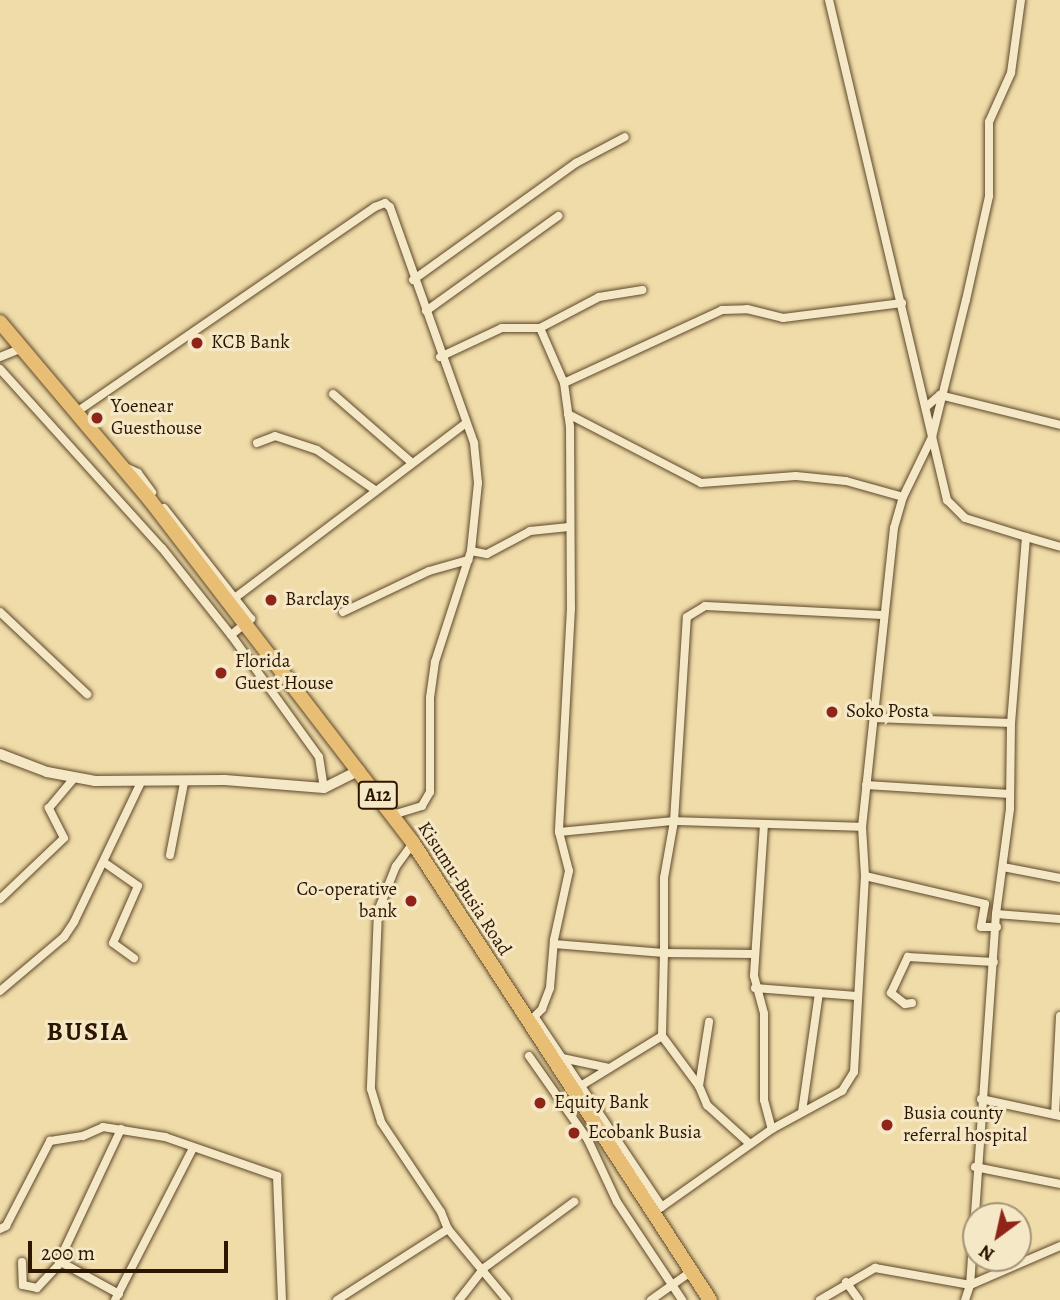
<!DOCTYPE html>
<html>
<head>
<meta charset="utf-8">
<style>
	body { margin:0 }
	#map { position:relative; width:1060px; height:1300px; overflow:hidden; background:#f0dca9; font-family:Alegreya,serif }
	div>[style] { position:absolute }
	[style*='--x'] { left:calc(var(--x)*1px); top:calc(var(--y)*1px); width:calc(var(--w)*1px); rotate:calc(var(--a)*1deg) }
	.roads { filter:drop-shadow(0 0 2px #5e482a) drop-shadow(0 0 2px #5e482a) }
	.street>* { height:8px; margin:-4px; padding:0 4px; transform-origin:4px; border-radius:4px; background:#f5e8c7 }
	.secondary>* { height:10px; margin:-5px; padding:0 5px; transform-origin:5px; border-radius:5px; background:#f5e8c7 }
	.highway>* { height:14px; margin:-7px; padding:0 7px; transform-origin:7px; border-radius:7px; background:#e8be74 }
	.dots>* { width:19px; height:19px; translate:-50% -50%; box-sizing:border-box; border:4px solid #f5e8c7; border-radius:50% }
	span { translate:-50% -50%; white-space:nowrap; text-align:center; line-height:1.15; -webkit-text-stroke:6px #f5e8c7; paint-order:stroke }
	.shield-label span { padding:2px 5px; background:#f5e8c7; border:2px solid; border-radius:5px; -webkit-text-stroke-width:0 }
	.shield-label { font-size:18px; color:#2d1600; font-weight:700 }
	.poi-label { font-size:19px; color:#2d1600 }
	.left { translate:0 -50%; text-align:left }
	.right { translate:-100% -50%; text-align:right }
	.street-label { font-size:19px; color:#2d1600 }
	.district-label { font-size:26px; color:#2d1600; font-weight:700; letter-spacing:2px }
	.north { position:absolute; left:962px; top:1202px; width:70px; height:70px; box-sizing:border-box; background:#f5e8c7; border:2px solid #a59477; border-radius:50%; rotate:213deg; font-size:19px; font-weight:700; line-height:28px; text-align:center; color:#2d1600 }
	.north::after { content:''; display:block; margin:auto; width:24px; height:32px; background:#8f2418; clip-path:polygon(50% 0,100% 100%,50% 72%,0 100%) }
	.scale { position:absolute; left:28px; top:1241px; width:200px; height:32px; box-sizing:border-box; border:4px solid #2d1600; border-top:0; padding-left:9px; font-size:21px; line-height:24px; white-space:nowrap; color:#2d1600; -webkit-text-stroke:5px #f5e8c7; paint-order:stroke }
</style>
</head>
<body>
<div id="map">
	<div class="roads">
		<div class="street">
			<div style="--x:829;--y:0;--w:514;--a:76.72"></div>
			<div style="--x:947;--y:500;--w:25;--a:45"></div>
			<div style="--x:965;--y:518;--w:64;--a:17.3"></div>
			<div style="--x:1026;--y:537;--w:187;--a:94.6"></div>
			<div style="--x:1011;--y:723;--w:86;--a:90.7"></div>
			<div style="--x:1010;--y:809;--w:106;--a:97.6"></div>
			<div style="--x:996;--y:914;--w:372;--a:94"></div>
			<div style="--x:970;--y:1285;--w:16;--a:108"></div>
			<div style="--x:413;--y:280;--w:201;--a:-35.7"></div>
			<div style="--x:576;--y:163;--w:55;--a:-28"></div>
			<div style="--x:426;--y:311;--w:163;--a:-35.7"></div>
			<div style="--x:540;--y:328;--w:67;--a:-27.7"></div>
			<div style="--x:599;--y:297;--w:44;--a:-9.2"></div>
			<div style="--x:0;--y:357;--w:24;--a:-22"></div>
			<div style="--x:440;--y:357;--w:68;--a:-25.1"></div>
			<div style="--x:502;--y:328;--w:38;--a:0"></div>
			<div style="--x:540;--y:328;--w:60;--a:66.4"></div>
			<div style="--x:564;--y:383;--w:44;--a:82.2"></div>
			<div style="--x:570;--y:427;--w:181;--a:89.7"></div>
			<div style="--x:571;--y:608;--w:224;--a:93.1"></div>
			<div style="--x:559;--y:832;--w:40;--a:75.6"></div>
			<div style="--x:569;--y:871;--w:71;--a:102.3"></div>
			<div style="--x:554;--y:940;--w:48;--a:94.8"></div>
			<div style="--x:550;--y:988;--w:22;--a:111"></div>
			<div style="--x:542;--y:1009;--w:18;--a:135"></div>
			<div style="--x:0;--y:369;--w:241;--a:47.9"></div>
			<div style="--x:162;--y:548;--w:111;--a:51.6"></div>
			<div style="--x:231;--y:635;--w:26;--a:-39"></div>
			<div style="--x:251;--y:619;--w:141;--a:-128.1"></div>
			<div style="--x:564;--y:383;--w:174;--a:-24.8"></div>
			<div style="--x:722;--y:310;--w:25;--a:-2"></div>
			<div style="--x:747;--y:309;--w:37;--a:14"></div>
			<div style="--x:783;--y:318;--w:120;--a:-7.2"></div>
			<div style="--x:333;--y:394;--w:103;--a:41.1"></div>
			<div style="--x:926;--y:407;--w:18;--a:-41"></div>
			<div style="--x:940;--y:395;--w:124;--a:14"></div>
			<div style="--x:78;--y:411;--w:360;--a:-34.5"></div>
			<div style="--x:375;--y:207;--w:11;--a:-22"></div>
			<div style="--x:385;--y:203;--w:6;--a:39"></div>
			<div style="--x:390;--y:207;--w:251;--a:70.4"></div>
			<div style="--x:474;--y:443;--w:40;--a:84.3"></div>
			<div style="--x:478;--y:483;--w:68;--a:95.9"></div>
			<div style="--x:471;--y:551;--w:117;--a:108"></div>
			<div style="--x:435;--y:662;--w:36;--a:98"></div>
			<div style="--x:430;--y:698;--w:94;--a:90"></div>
			<div style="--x:430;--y:792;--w:16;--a:120"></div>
			<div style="--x:422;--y:806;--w:30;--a:163"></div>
			<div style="--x:568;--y:414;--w:150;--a:27.4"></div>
			<div style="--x:701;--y:483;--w:95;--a:-4.2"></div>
			<div style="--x:796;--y:476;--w:50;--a:5.7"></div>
			<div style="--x:846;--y:481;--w:59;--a:15.7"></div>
			<div style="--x:257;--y:443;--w:19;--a:-21"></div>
			<div style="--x:275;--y:436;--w:44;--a:18.4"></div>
			<div style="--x:317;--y:450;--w:70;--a:34.6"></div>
			<div style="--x:127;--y:468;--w:12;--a:24"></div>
			<div style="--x:138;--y:473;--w:24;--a:54"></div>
			<div style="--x:1026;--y:537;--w:35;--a:16"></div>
			<div style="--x:471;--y:551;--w:16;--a:11"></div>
			<div style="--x:487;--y:554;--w:49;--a:-28.1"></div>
			<div style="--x:530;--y:531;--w:39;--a:-6"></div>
			<div style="--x:236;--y:597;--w:287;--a:-37.1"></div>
			<div style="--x:0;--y:612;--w:120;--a:43.3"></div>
			<div style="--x:343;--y:612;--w:95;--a:-25.5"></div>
			<div style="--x:429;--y:571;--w:41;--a:-15.8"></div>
			<div style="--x:231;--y:635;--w:150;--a:54.2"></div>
			<div style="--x:319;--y:757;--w:31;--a:81"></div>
			<div style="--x:873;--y:718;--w:138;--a:2.1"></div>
			<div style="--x:866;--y:785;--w:144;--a:3.6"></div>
			<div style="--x:764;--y:824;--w:152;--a:93.8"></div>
			<div style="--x:754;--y:976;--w:39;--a:75"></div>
			<div style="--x:764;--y:1014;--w:86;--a:90"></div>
			<div style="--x:764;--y:1100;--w:30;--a:75"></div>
			<div style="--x:559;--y:832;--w:116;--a:-5.5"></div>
			<div style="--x:674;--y:821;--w:188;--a:1.8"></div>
			<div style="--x:413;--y:843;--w:29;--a:126"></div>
			<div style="--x:396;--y:866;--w:48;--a:111.8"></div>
			<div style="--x:378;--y:911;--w:178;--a:92.3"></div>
			<div style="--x:371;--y:1089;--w:34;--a:73"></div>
			<div style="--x:381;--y:1122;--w:108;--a:56.3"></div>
			<div style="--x:441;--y:1212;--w:18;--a:68"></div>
			<div style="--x:448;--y:1229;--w:92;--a:50.3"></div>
			<div style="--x:170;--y:855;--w:73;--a:-79"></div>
			<div style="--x:105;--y:863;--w:40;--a:34.9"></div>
			<div style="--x:138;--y:886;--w:62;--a:113.7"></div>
			<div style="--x:113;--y:943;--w:26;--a:36"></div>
			<div style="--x:1003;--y:867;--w:58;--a:10.9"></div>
			<div style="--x:865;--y:876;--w:123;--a:13.1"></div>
			<div style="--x:985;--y:904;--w:23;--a:100"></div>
			<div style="--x:981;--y:927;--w:16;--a:0"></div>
			<div style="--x:0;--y:899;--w:88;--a:-43.6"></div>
			<div style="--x:64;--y:838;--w:34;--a:-117"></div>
			<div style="--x:49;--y:808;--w:38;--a:-50"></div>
			<div style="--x:996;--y:914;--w:64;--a:4.5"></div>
			<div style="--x:554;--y:944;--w:110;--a:4.7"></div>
			<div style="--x:664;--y:953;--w:83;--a:91.4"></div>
			<div style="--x:662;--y:1036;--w:103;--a:148.5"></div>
			<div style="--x:755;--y:954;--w:91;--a:-179.4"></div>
			<div style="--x:664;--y:953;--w:75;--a:-90"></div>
			<div style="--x:664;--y:878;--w:58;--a:-80"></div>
			<div style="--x:674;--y:821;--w:204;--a:-86.4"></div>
			<div style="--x:687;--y:617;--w:21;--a:-31"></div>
			<div style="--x:705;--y:606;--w:178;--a:2.9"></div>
			<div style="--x:755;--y:988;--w:102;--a:4.5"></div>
			<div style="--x:0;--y:991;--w:84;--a:-40.2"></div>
			<div style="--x:64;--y:937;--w:18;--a:-56"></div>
			<div style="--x:74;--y:922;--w:155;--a:-64.4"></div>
			<div style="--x:912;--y:1003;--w:7;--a:172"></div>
			<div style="--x:905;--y:1004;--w:18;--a:-142"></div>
			<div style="--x:891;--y:993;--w:40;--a:-65"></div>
			<div style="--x:908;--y:957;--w:86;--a:3.3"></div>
			<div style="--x:536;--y:1019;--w:226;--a:56.2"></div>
			<div style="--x:662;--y:1036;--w:62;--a:53.5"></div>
			<div style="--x:699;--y:1086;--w:21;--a:67"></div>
			<div style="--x:707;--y:1105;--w:58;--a:42.2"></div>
			<div style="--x:529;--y:1056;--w:103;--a:54.9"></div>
			<div style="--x:588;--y:1140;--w:68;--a:64.9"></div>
			<div style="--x:617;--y:1202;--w:118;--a:56.4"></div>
			<div style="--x:562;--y:1058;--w:48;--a:12"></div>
			<div style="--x:699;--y:1086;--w:65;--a:-81.1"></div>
			<div style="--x:981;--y:1099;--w:81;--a:12.1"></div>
			<div style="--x:802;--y:1112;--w:120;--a:-81.9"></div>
			<div style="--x:1055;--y:1115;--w:99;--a:-87.1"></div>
			<div style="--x:975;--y:1167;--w:87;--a:11.3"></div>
			<div style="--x:653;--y:1213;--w:146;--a:-35.2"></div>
			<div style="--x:772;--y:1129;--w:80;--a:-28.5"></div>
			<div style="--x:842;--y:1091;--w:22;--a:-58"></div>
			<div style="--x:854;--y:1072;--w:196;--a:-86.8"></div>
			<div style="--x:865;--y:876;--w:49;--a:-93.5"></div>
			<div style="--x:862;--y:827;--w:301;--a:-83.9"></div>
			<div style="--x:894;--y:528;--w:32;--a:-74"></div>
			<div style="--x:903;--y:497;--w:67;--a:-64.2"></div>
			<div style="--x:932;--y:437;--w:141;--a:-76.1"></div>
			<div style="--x:966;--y:300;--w:107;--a:-77.5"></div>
			<div style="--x:989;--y:196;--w:74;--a:-90"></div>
			<div style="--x:989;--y:122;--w:54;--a:-65.8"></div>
			<div style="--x:1011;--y:73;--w:74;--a:-82.2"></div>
			<div style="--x:0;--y:1229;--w:7;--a:-27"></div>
			<div style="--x:6;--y:1226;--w:96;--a:-62.6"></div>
			<div style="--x:50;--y:1141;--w:33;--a:-9"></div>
			<div style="--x:83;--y:1136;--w:22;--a:-24"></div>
			<div style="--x:103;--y:1127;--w:63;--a:9.2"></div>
			<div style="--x:165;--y:1137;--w:119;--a:19.2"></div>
			<div style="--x:277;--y:1176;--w:124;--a:87.7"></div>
			<div style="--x:22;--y:1262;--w:23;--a:88"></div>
			<div style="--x:23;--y:1285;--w:14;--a:12"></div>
			<div style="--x:37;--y:1288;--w:33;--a:-47"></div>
			<div style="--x:846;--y:1282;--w:22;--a:54"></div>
			<div style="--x:119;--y:1294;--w:68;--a:-151.2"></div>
			<div style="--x:59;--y:1261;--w:146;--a:-64.8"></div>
			<div style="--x:115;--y:1300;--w:169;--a:-62.8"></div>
			<div style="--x:337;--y:1300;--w:132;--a:-32.6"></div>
			<div style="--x:459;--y:1300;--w:41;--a:-52"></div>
			<div style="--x:484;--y:1268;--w:112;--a:-36.3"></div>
			<div style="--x:651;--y:1300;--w:50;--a:-35.3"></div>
			<div style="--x:820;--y:1300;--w:64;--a:-30.2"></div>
			<div style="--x:875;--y:1268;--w:97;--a:10.1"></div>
			<div style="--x:970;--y:1285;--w:98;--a:-23.4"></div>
		</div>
		<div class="secondary">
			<div style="--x:0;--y:754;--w:50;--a:21"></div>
			<div style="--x:47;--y:772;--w:49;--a:10.6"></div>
			<div style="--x:95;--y:781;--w:130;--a:-0.4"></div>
			<div style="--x:225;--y:780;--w:99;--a:4.6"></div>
			<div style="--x:324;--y:788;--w:40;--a:-26.6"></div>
		</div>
		<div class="highway">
			<div style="--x:0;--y:322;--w:233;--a:49.9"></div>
			<div style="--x:150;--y:500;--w:432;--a:52.5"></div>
			<div style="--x:413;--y:843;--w:545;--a:56.98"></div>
		</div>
	</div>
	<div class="dots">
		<div style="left:197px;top:343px;background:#8f2418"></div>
		<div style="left:97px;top:418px;background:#8f2418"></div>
		<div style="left:271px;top:600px;background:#8f2418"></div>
		<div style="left:221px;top:673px;background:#8f2418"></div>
		<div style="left:832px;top:712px;background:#8f2418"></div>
		<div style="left:411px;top:901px;background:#8f2418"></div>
		<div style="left:540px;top:1103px;background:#8f2418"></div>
		<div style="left:887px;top:1125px;background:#8f2418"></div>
		<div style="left:574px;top:1133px;background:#8f2418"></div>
	</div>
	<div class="shield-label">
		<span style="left:378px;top:795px">A12</span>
	</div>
	<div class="poi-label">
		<span class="left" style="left:211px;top:343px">KCB Bank</span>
		<span class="left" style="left:111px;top:418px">Yoenear<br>Guesthouse</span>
		<span class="left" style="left:285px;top:600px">Barclays</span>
		<span class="left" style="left:235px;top:673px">Florida<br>Guest House</span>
		<span class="left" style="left:846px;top:712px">Soko Posta</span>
		<span class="right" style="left:397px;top:901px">Co-operative<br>bank</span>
		<span class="left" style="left:554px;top:1103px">Equity Bank</span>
		<span class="left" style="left:903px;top:1125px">Busia county<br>referral hospital</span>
		<span class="left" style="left:588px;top:1133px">Ecobank Busia</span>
	</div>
	<div class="street-label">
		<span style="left:464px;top:889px;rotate:57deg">Kisumu-Busia Road</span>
	</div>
	<div class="district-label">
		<span style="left:88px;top:1032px">BUSIA</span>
	</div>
	<div class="north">N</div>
	<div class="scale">200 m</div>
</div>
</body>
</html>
